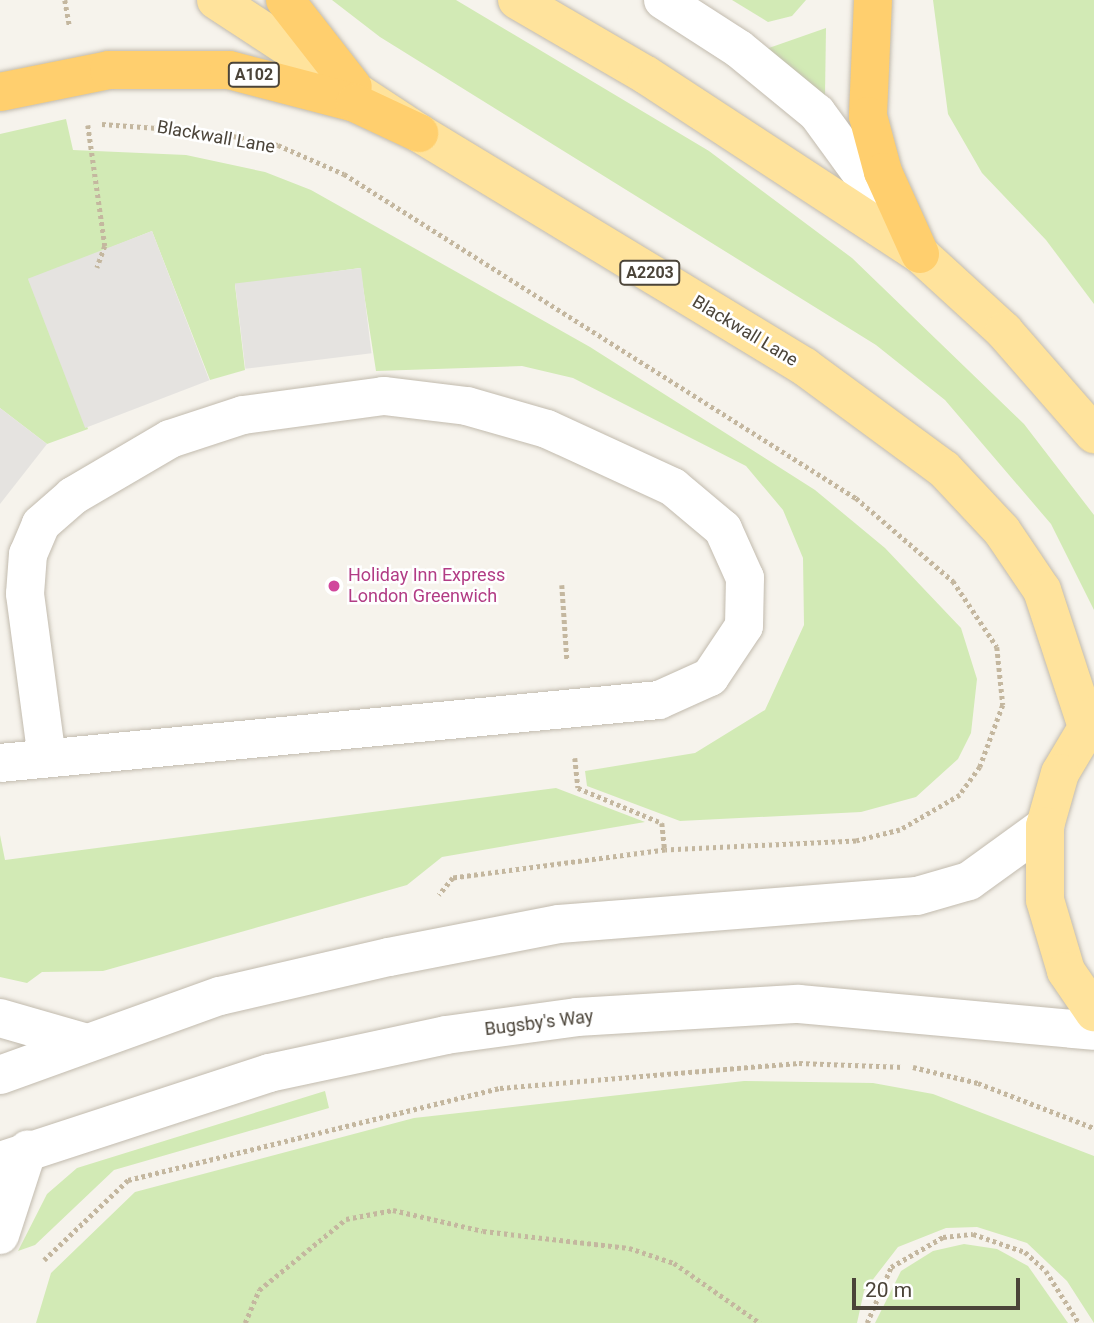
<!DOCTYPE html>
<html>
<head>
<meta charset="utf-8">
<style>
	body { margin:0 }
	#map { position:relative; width:1094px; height:1323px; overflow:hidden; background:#f6f3ec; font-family:Roboto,sans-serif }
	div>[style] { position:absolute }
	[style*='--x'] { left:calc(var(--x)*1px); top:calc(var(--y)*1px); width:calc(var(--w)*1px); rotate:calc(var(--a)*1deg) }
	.green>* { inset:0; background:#d2eab5 }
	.parking>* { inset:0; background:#e5e3e0; transform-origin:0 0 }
	.path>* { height:4.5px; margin-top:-2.25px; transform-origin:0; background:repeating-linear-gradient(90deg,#c4b79f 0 3.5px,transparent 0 7px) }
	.roads { filter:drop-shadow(0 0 2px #c2bbae) drop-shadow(0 0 2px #c2bbae) }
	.minor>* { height:38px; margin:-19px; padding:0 19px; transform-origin:19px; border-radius:19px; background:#fff }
	.major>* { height:38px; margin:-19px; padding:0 19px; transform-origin:19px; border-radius:19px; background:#ffe39c }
	.highway>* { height:38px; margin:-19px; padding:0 19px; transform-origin:19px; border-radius:19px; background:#ffcf6e }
	.dots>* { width:19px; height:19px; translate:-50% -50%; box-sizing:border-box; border:4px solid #fff; border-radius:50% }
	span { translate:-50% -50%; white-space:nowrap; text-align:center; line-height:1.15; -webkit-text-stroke:5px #fff; paint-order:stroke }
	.shield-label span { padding:2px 5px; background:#fff; border:2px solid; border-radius:5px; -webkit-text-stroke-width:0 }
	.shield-label { font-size:16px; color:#4b4439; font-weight:700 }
	.street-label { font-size:18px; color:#4b4439 }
	.hotel-label { font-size:18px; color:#b23c85 }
	.left { translate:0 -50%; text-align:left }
	.scale { position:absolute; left:852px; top:1278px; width:168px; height:32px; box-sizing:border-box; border:4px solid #4b4439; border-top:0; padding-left:9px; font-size:21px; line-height:24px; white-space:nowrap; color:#4b4439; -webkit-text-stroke:5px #fff; paint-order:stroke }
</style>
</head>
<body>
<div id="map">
	<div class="green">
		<div style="clip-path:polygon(332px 0,456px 0,709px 151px,852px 258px,1024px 424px,1094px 515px,1094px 610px,1051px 524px,945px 400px,876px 345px,380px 37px)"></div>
		<div style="clip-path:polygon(732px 0,806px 0,792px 16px,768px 22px)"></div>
		<div style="clip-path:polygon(933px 0,1094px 0,1094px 304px,1046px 240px,982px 173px,948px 114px)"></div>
		<div style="clip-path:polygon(826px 28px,825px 95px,766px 49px)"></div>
		<div style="clip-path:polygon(66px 119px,73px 150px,186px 155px,265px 172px,311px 190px,590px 347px,815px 490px,885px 548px,961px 628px,977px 679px,971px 733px,958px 759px,916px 797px,861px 812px,680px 821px,587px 786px,585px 771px,695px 753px,765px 710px,804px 625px,803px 558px,783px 510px,746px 466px,573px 378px,522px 366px,376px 371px,360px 268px,235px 285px,245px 370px,210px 380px,152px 231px,29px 280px,88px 429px,47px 444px,0 408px,0 134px)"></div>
		<div style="clip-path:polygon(556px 788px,645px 822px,442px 857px,407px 885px,103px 971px,42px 972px,27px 983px,0 977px,0 835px,5px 860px)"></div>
		<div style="clip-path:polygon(744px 1081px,873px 1083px,933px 1094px,1094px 1156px,1094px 1323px,1067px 1281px,1027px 1243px,977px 1227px,946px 1228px,898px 1247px,864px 1291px,857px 1323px,36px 1323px,51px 1273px,135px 1192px,414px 1118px)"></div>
		<div style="clip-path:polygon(325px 1091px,329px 1108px,114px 1170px,35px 1245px,18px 1251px,47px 1194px,77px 1168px)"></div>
		<div style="clip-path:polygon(964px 1244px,997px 1249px,1028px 1266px,1068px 1323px,875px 1323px,901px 1271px,933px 1251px)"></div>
	</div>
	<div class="parking">
		<div style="left:152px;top:231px;width:160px;height:133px;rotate:69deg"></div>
		<div style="left:361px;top:268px;width:86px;height:127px;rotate:83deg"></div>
		<div style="clip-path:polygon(0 408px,47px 444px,0 504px)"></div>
	</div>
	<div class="path">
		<div style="--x:65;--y:0;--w:27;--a:80"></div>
		<div style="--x:102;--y:124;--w:111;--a:4.1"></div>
		<div style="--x:213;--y:132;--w:66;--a:11.3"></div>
		<div style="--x:278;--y:145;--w:72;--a:23.7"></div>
		<div style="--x:344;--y:174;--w:606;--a:32.33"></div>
		<div style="--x:856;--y:498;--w:128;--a:40.6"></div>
		<div style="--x:953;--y:581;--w:79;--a:56.3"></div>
		<div style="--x:997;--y:647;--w:58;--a:84.1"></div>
		<div style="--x:1003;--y:705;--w:66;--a:110.4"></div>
		<div style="--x:980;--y:767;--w:34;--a:126"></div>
		<div style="--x:960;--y:795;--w:69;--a:149.7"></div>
		<div style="--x:900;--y:830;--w:45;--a:166"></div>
		<div style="--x:856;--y:841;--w:191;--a:177.3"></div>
		<div style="--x:665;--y:850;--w:214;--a:172.5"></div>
		<div style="--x:453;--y:878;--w:22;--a:129"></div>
		<div style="--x:88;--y:125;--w:122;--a:82"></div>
		<div style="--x:105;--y:246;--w:23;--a:110"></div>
		<div style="--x:562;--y:585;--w:74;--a:86.1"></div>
		<div style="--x:575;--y:758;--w:30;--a:84"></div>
		<div style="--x:578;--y:788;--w:91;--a:22.6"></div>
		<div style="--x:662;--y:823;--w:27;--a:84"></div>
		<div style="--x:913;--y:1067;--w:67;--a:13.8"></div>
		<div style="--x:978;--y:1083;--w:124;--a:21.2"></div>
		<div style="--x:44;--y:1260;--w:116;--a:-43.6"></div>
		<div style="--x:128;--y:1180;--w:383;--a:-13.9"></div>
		<div style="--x:500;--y:1088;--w:300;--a:-4.8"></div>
		<div style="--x:799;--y:1063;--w:105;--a:2.2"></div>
		<div style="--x:245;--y:1323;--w:36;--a:-67"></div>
		<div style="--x:259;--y:1290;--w:112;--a:-39.2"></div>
		<div style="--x:346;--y:1219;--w:48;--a:-10.8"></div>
		<div style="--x:393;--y:1210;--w:92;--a:13.1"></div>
		<div style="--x:483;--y:1231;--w:147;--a:6.6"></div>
		<div style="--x:629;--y:1248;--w:47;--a:18.4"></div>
		<div style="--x:674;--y:1263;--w:105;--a:34.9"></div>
		<div style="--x:867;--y:1323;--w:61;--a:-66.8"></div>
		<div style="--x:891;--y:1267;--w:60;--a:-30"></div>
		<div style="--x:943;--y:1237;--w:30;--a:-6"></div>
		<div style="--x:973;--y:1234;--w:55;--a:19.1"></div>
		<div style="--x:1025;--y:1252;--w:28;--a:42"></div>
		<div style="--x:1046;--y:1271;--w:62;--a:57.6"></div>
	</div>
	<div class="roads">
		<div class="minor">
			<div style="--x:663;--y:0;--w:90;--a:32.8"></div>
			<div style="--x:739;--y:49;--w:101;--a:39.4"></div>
			<div style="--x:817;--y:113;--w:132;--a:53.9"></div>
			<div style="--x:0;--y:763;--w:662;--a:-5.46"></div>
			<div style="--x:659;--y:700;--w:56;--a:-24.3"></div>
			<div style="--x:710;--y:677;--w:61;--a:-56.3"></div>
			<div style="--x:744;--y:626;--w:48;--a:-88.8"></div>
			<div style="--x:745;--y:578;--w:54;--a:-114.2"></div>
			<div style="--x:723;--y:529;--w:65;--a:-140"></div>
			<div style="--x:673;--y:487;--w:139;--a:-155.3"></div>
			<div style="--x:547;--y:429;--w:83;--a:-164"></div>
			<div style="--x:467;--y:406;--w:84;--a:-173.1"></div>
			<div style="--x:384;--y:396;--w:142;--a:172.3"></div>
			<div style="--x:243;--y:415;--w:77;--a:161.8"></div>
			<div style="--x:170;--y:439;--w:113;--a:149.6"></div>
			<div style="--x:73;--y:496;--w:43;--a:138.8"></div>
			<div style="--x:41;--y:524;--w:33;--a:113"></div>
			<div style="--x:28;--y:554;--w:40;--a:94.3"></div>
			<div style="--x:25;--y:594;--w:165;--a:82.4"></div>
			<div style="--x:0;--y:1018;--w:86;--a:16.1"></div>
			<div style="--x:0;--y:1075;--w:234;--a:-19.8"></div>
			<div style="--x:220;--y:996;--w:173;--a:-13"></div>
			<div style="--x:389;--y:957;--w:173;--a:-11"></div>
			<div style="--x:559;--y:924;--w:359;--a:-4.5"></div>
			<div style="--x:917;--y:896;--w:54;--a:-16.1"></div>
			<div style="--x:969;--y:881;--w:94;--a:-35.9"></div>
			<div style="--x:0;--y:1161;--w:283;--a:-18.1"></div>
			<div style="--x:269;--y:1073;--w:181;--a:-12.1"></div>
			<div style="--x:446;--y:1035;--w:132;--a:-7.8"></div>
			<div style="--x:577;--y:1017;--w:222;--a:-3.4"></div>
			<div style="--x:799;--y:1004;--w:296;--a:5.2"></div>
			<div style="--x:0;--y:1235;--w:90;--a:-72"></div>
		</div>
		<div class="major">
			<div style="--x:216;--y:0;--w:243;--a:33.2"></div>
			<div style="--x:419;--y:133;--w:451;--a:31.2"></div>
			<div style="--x:805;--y:367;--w:172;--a:36.3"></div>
			<div style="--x:944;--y:469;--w:85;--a:46.9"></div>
			<div style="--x:1002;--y:531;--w:71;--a:55.9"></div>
			<div style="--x:1042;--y:590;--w:141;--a:71.8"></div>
			<div style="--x:517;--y:0;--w:149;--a:30.2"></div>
			<div style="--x:646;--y:75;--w:327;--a:33.2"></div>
			<div style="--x:920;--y:254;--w:114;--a:42.5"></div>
			<div style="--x:1004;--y:331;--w:137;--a:48.9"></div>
			<div style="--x:1094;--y:716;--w:66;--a:120.8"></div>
			<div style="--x:1060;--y:773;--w:55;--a:105.8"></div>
			<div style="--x:1045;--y:826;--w:74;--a:90"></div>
			<div style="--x:1045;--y:900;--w:74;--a:73.5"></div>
			<div style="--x:1066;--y:971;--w:50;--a:55.7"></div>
		</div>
		<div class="highway">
			<div style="--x:285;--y:0;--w:110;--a:52"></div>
			<div style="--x:873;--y:0;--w:116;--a:92.5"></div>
			<div style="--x:868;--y:116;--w:58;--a:75"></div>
			<div style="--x:883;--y:172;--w:90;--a:65.7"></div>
			<div style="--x:0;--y:92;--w:111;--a:-11.4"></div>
			<div style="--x:109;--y:70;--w:120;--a:0"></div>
			<div style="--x:229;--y:70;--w:130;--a:14.7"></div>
			<div style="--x:355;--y:103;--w:71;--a:25.1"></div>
		</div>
	</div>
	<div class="dots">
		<div style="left:334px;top:586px;background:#d1479c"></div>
	</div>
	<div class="shield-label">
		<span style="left:254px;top:75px">A102</span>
		<span style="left:650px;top:273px">A2203</span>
	</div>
	<div class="street-label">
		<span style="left:216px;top:137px;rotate:10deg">Blackwall Lane</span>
		<span style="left:745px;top:331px;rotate:31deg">Blackwall Lane</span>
		<span style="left:539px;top:1023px;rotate:-7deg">Bugsby's Way</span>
	</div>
	<div class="hotel-label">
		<span class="left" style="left:348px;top:586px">Holiday Inn Express<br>London Greenwich</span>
	</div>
	<div class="scale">20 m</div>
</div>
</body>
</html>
